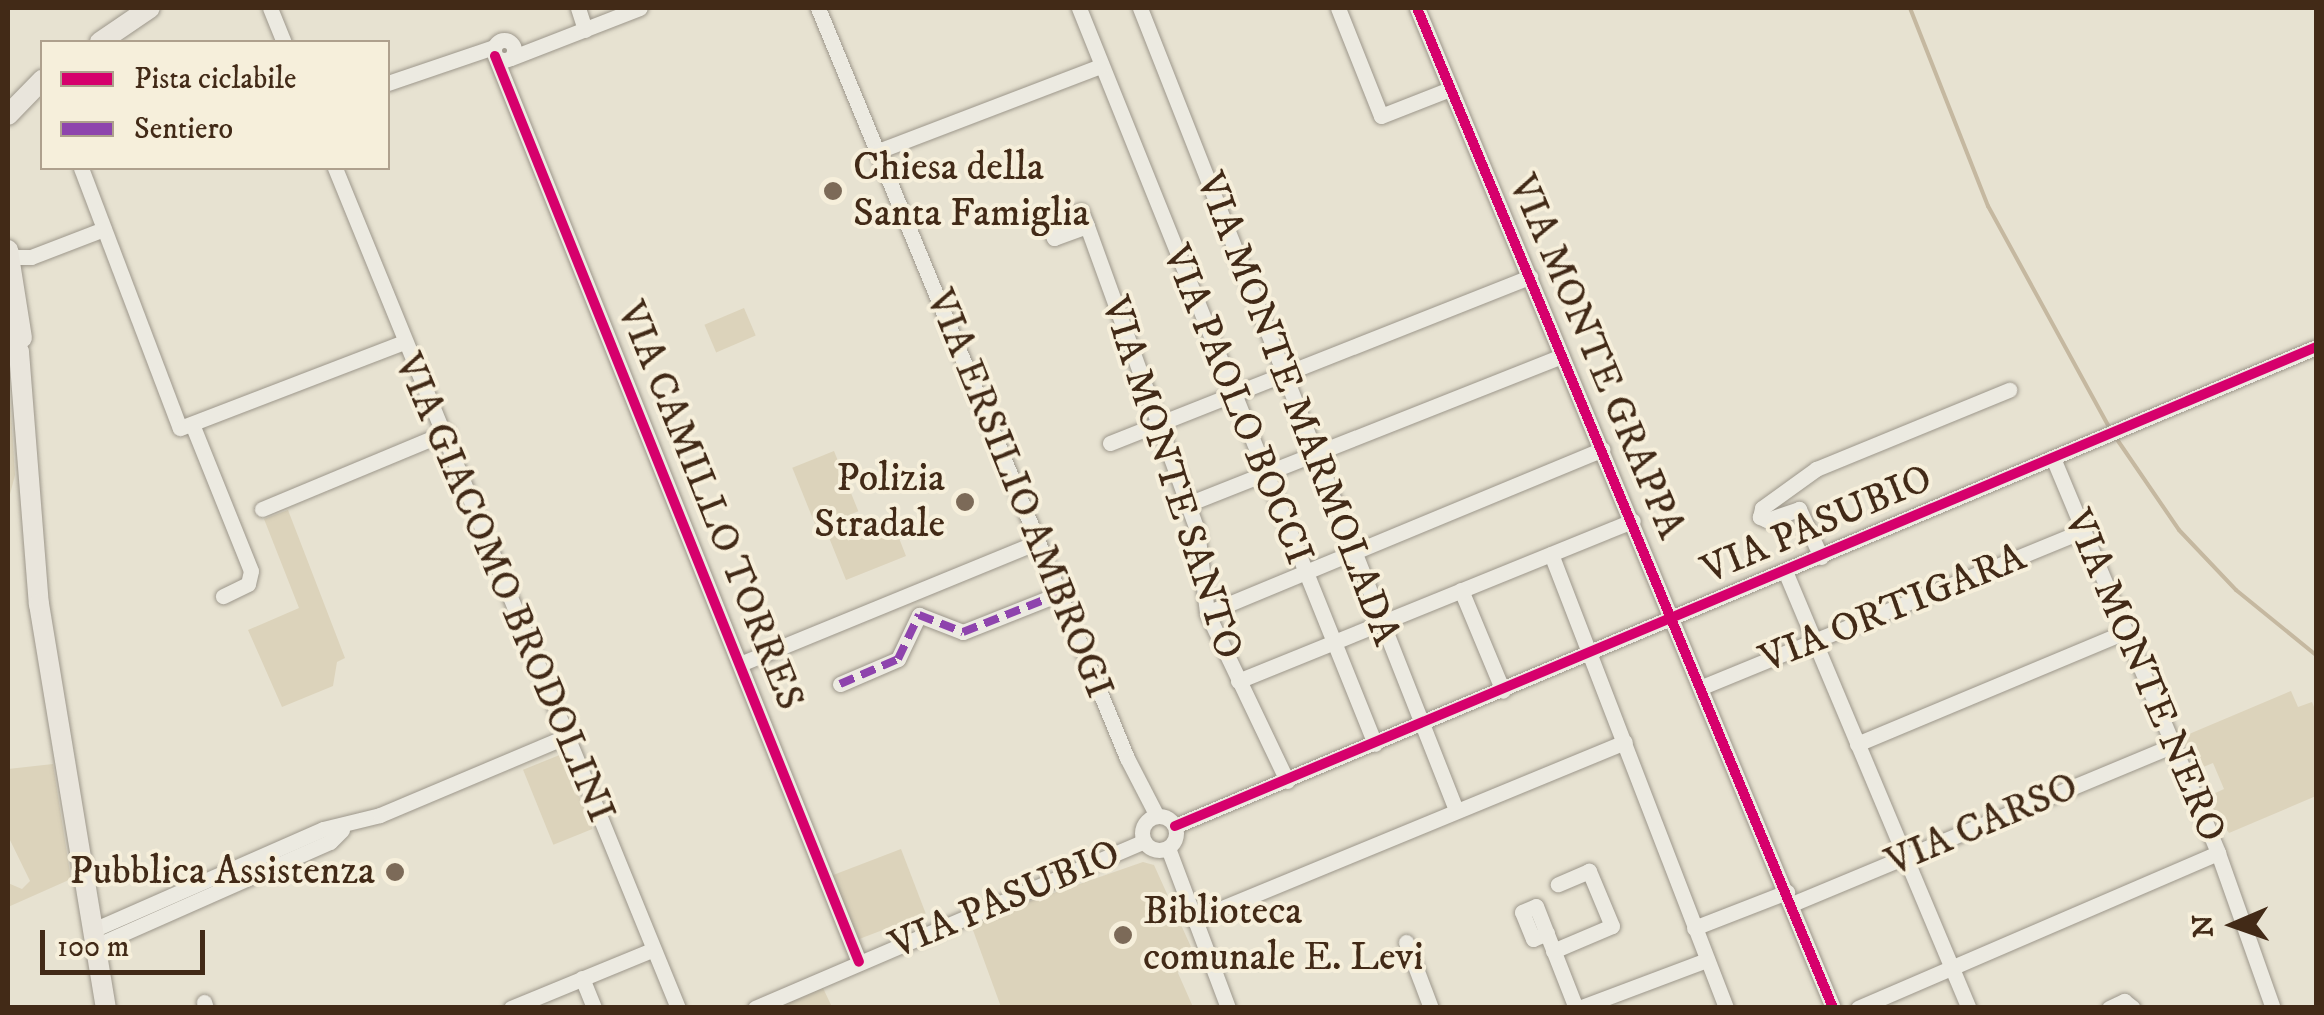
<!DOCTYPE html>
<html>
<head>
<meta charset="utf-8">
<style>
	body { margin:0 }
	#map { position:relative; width:2324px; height:1015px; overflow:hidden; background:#e7e2d1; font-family:"IM FELL DW Pica",serif }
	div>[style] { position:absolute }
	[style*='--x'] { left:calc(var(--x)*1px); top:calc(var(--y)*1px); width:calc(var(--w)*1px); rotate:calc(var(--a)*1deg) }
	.green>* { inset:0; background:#dcd3bb; transform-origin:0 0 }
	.stream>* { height:4px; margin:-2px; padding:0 2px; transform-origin:2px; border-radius:2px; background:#c5b8a0 }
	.roads { filter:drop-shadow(0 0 2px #9d978b) drop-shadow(0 0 2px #9d978b) }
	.minor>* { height:15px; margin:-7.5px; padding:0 7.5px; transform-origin:7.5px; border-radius:7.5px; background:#eceae1 }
	.minor>.ring { margin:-7.5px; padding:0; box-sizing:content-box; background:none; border:15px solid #eceae1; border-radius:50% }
	.major>* { height:20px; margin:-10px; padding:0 10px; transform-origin:10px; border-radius:10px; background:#e9e5dc }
	.quiet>* { height:8px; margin-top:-4px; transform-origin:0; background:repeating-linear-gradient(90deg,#8e44ad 0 15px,transparent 0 23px) }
	.cycleway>* { height:10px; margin:-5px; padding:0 5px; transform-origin:5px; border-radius:5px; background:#d6006c }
	.dots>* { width:28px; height:28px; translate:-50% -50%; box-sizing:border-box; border:5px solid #f6efdb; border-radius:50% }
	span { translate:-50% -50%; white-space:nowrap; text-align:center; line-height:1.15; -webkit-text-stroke:8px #f6efdb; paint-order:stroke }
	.poi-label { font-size:40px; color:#422a17 }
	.left { translate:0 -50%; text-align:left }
	.right { translate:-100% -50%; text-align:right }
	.street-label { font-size:40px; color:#422a17 }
	.frame { position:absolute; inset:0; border:10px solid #422a17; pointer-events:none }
	.legend { position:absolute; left:40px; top:40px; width:350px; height:130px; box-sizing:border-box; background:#f6efdb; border:2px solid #aea08d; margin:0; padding:12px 18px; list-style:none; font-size:30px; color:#422a17 }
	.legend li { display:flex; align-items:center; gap:20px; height:50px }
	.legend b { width:50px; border:2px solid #aea08d }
	.north { position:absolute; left:2184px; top:875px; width:100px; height:100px; -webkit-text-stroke:8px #f6efdb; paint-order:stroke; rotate:268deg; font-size:28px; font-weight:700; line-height:40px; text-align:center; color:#422a17 }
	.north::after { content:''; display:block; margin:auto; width:35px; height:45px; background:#422a17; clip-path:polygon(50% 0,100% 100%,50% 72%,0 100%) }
	.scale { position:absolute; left:40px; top:930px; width:165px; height:45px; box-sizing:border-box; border:5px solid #422a17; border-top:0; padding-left:12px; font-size:30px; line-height:35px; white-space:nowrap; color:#422a17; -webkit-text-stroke:8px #f6efdb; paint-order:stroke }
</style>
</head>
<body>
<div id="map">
	<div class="green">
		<div style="left:744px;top:308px;width:30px;height:43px;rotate:67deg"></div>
		<div style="clip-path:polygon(8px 365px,15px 475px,8px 502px)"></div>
		<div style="left:834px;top:451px;width:65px;height:45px;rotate:68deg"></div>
		<div style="clip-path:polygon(288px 510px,345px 658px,337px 662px,333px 686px,282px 707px,248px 630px,299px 608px,264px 519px)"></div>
		<div style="clip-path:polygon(890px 515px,906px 556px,846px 580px,826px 530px,842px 524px,846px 533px)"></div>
		<div style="clip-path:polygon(2291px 691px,2298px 707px,2312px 702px,2316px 712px,2316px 796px,2229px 833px,2212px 809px,2211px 795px,2224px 789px,2213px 763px,2196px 770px,2182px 737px)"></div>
		<div style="left:562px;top:754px;width:81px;height:42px;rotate:68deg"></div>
		<div style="clip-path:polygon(53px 764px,71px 879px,8px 907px,8px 883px,22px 889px,30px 881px,8px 836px,8px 769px)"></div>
		<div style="left:901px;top:849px;width:69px;height:74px;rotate:69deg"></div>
		<div style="clip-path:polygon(1143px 862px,1154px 865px,1191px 947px,1178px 973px,1193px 1007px,1001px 1007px,970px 922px)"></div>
		<div style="clip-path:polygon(823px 988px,832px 1007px,782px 1007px,781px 1006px)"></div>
	</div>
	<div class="stream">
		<div style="--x:1910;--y:8;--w:213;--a:68.5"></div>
		<div style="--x:1988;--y:206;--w:252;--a:61.3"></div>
		<div style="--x:2114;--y:435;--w:115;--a:55.6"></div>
		<div style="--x:2179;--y:530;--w:83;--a:46.5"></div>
		<div style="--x:2236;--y:590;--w:103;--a:39.1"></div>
	</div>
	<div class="roads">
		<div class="minor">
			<div style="--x:270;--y:8;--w:37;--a:68"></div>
			<div style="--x:578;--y:8;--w:23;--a:72"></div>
			<div style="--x:818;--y:8;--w:811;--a:67.61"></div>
			<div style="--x:1127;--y:758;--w:65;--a:62.7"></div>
			<div style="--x:1079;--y:8;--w:793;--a:68.09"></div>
			<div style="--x:1140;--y:8;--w:862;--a:68.49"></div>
			<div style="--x:1338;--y:8;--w:116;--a:68.3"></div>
			<div style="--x:1381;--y:116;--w:74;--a:-21.4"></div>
			<div style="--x:1417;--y:8;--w:1083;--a:67.41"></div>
			<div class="ring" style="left:494px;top:40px;width:5px;height:5px"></div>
			<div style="--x:495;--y:56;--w:976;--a:68.11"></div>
			<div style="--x:511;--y:58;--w:138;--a:-21.2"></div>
			<div style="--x:388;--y:83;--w:112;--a:-18.8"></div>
			<div style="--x:878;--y:151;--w:239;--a:-20.9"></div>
			<div style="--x:81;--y:168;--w:278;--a:69.2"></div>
			<div style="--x:180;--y:428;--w:238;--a:-21"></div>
			<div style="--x:335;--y:168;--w:907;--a:67.79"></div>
			<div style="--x:1087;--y:226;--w:35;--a:160"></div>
			<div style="--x:1054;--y:238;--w:15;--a:-113"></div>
			<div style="--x:1048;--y:224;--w:35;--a:-22"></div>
			<div style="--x:1081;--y:211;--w:16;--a:68"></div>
			<div style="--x:1087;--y:226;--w:323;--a:70.1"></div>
			<div style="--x:1197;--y:530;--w:84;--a:83.1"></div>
			<div style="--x:1207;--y:613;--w:186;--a:64.5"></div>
			<div style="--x:8;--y:248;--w:11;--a:56"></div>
			<div style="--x:14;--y:257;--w:17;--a:0"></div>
			<div style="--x:31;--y:257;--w:78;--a:-21"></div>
			<div style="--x:192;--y:424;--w:158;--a:68.1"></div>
			<div style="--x:251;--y:571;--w:13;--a:103"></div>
			<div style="--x:248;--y:584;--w:28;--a:154"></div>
			<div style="--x:1110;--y:443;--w:452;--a:-21.6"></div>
			<div style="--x:2053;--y:458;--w:428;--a:67.3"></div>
			<div style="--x:2218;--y:853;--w:164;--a:70.5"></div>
			<div style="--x:1188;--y:504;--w:402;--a:-21.6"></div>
			<div style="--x:262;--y:509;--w:200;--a:-22.6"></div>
			<div style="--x:1551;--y:554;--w:487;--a:68.9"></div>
			<div style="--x:1821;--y:557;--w:53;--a:-114.6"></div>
			<div style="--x:1799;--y:509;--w:34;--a:161"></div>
			<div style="--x:1767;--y:520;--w:8;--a:-157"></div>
			<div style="--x:1760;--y:517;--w:9;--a:-77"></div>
			<div style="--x:1762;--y:508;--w:67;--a:-35.8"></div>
			<div style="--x:1816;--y:469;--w:209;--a:-22.3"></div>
			<div style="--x:1785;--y:571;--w:474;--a:67.2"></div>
			<div style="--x:1461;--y:590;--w:109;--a:67.4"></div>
			<div style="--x:1207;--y:613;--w:428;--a:-22.5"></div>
			<div style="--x:740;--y:664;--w:322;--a:-22.3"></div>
			<div style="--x:1238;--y:681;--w:426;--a:-22.1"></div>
			<div style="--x:840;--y:684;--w:63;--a:-23.3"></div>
			<div style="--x:898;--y:659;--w:49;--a:-64.5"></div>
			<div style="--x:919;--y:615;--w:47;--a:21.1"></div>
			<div style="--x:963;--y:632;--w:103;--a:-21.6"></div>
			<div style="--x:1702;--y:687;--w:412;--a:-22.3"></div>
			<div style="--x:1857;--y:744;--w:288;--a:-22.7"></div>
			<div class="ring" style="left:1142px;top:816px;width:19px;height:19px"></div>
			<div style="--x:1175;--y:826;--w:1237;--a:-22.77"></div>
			<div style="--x:1168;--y:848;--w:171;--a:69.4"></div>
			<div style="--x:1792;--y:904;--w:412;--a:-22.6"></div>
			<div style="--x:1193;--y:920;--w:467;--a:-22.4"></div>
			<div style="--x:1694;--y:928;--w:100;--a:-21.2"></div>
			<div style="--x:93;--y:930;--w:251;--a:-23.7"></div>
			<div style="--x:323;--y:829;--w:59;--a:-13.8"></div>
			<div style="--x:380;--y:815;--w:203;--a:-22.9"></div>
			<div style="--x:1547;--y:933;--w:15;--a:157"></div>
			<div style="--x:1533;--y:939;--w:29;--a:-112"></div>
			<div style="--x:1522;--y:912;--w:15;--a:-23"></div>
			<div style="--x:1536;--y:906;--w:110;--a:68.6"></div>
			<div style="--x:1406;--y:942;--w:71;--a:69.3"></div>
			<div style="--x:95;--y:946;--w:257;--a:-23.9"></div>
			<div style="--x:330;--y:842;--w:17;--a:-45"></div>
			<div style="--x:1553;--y:951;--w:64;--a:-23"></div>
			<div style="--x:1612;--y:926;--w:60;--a:-112.7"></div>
			<div style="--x:1589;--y:871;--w:34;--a:157"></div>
			<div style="--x:582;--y:978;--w:32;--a:68"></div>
			<div style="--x:204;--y:1002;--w:6;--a:72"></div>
			<div style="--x:511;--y:1008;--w:152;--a:-22.4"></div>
			<div style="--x:755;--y:1008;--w:423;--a:-23.2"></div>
			<div style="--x:1579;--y:1008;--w:137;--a:-20.6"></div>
			<div style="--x:1858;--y:1008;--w:392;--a:-23.3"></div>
			<div style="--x:2109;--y:1008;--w:17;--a:-25"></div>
			<div style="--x:2124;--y:1001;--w:11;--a:38"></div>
		</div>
		<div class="major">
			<div style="--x:100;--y:42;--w:60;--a:-34.2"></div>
			<div style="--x:8;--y:115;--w:49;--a:-45.8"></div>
			<div style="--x:8;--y:250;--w:89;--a:81"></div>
			<div style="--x:8;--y:322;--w:32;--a:70"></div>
			<div style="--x:19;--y:352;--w:253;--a:85.5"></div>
			<div style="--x:39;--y:604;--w:410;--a:80.6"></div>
		</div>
	</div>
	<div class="quiet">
		<div style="--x:840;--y:684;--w:63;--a:-23.3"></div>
		<div style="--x:898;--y:659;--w:49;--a:-64.5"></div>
		<div style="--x:919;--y:615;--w:47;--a:21.1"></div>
		<div style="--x:963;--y:632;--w:103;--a:-21.6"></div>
	</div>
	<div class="cycleway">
		<div style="--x:1417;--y:8;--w:1083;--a:67.41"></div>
		<div style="--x:495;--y:56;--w:976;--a:68.11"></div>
		<div style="--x:1175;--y:826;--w:1237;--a:-22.77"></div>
	</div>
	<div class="dots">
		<div style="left:833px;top:191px;background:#7c6a58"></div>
		<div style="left:965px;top:502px;background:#7c6a58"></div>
		<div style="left:395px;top:872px;background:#7c6a58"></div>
		<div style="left:1123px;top:935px;background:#7c6a58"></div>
	</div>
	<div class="poi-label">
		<span class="left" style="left:853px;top:191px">Chiesa della<br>Santa Famiglia</span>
		<span class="right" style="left:945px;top:502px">Polizia<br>Stradale</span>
		<span class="right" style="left:375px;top:872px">Pubblica Assistenza</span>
		<span class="left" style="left:1143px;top:935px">Biblioteca<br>comunale E. Levi</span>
	</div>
	<div class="street-label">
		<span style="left:1596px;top:357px;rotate:67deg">VIA MONTE GRAPPA</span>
		<span style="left:1237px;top:405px;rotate:68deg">VIA PAOLO BOCCI</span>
		<span style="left:1297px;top:409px;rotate:69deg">VIA MONTE MARMOLADA</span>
		<span style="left:1171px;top:478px;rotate:72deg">VIA MONTE SANTO</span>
		<span style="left:1019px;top:494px;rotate:68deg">VIA ERSILIO AMBROGI</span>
		<span style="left:710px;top:506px;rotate:68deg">VIA CAMILLO TORRES</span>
		<span style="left:1817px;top:525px;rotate:-23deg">VIA PASUBIO</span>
		<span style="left:504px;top:588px;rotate:67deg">VIA GIACOMO BRODOLINI</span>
		<span style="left:1893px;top:609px;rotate:-22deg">VIA ORTIGARA</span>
		<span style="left:2144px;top:676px;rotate:67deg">VIA MONTE NERO</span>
		<span style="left:1982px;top:825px;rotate:-23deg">VIA CARSO</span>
		<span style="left:1005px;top:900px;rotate:-23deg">VIA PASUBIO</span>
	</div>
	<div class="frame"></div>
	<ul class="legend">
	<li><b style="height:12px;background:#d6006c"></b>Pista ciclabile</li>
	<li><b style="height:12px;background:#8e44ad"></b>Sentiero</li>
	</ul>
	<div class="north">N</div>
	<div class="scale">100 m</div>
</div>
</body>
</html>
